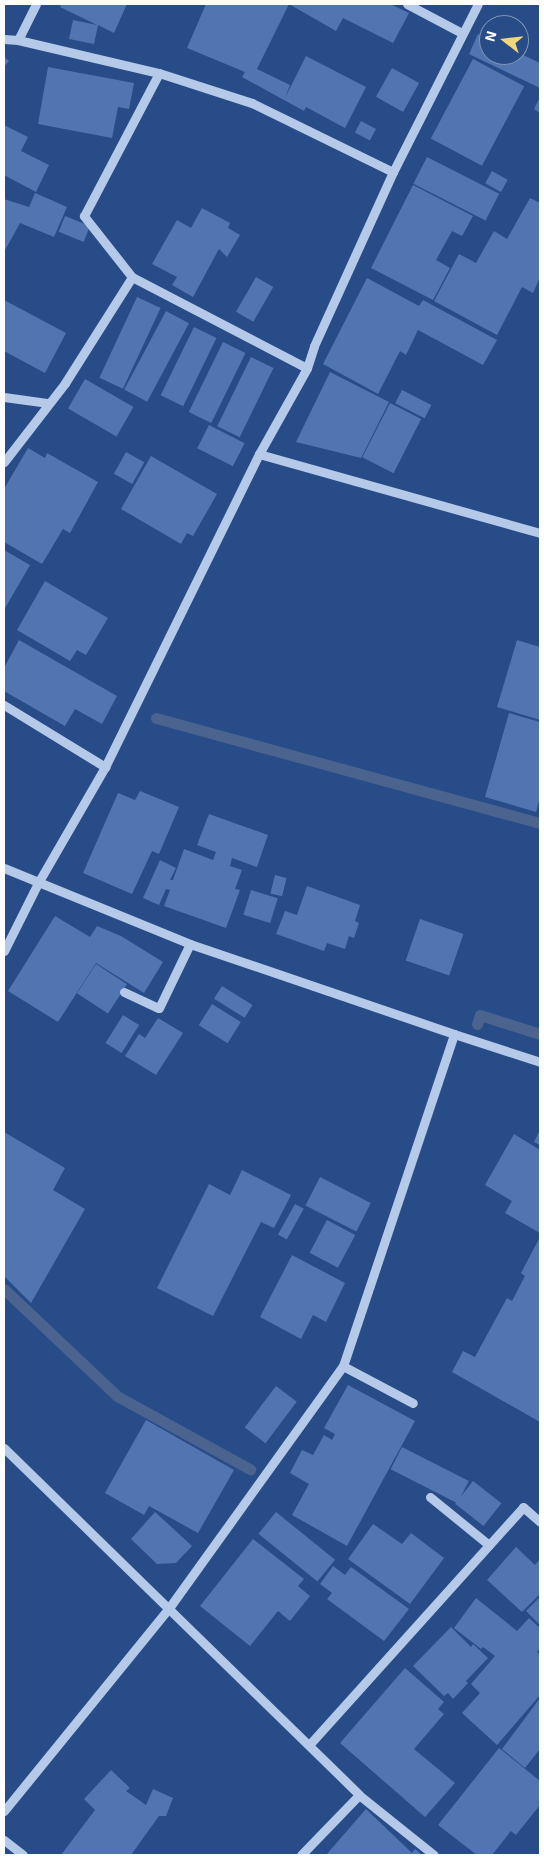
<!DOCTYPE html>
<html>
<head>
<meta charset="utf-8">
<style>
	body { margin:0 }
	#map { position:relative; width:544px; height:1859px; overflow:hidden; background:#284c88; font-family:"Exo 2",sans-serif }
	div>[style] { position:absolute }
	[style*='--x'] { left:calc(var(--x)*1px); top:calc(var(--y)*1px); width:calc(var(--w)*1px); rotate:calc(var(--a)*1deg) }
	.stream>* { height:11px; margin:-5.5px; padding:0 5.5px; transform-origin:5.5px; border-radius:5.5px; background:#4a638f }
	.building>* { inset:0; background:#5075b0; transform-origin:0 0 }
	.minor>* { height:9px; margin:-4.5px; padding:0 4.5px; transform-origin:4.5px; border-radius:4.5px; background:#b5c9e9 }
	span { translate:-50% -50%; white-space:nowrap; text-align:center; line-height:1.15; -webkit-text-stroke:4.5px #284c88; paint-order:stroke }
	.frame { position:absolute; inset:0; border:5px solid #fff; pointer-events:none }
	.north { position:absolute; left:479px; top:15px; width:50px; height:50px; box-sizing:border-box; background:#284c88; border:1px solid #7e94b8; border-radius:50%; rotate:286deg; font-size:14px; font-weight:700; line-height:20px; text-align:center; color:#fff }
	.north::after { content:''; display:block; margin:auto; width:18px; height:22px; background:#f1d67b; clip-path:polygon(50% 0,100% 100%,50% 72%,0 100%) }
</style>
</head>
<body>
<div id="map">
	<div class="stream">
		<div style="--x:156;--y:718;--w:398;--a:15.3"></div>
		<div style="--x:477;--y:1024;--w:9;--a:-72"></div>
		<div style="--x:480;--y:1015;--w:63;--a:17.6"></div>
		<div style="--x:4;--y:1289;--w:156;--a:43.4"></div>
		<div style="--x:117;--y:1396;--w:152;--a:28.8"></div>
	</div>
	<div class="building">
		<div style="clip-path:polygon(61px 4px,127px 4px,114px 33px,98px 25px,94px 44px,69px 39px,73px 20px,97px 25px,60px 7px)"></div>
		<div style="clip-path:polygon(206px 4px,390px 4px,409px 13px,393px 43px,343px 18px,336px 31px,289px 4px,257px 69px,290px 85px,285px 98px,306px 56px,366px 87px,345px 128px,306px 107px,304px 111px,242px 77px,245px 72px,187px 48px)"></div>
		<div style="clip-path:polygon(478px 34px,489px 39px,489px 55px,519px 53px,540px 63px,540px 88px,469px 54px)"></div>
		<div style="clip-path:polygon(4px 57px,9px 61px,4px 67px)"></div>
		<div style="left:473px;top:59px;width:58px;height:90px;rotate:28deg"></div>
		<div style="clip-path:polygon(48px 67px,134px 83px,129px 109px,118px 107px,112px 138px,38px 124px)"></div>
		<div style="left:392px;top:68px;width:31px;height:33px;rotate:29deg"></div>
		<div style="clip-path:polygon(540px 97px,540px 113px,534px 109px)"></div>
		<div style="left:361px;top:121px;width:17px;height:13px;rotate:28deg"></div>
		<div style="clip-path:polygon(4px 125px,28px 137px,21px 151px,49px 165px,36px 192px,4px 175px)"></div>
		<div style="left:427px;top:157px;width:81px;height:30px;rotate:27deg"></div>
		<div style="left:492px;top:171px;width:18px;height:14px;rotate:29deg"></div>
		<div style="clip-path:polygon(413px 185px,473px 216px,462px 236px,452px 231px,436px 260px,450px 268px,433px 300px,371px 268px)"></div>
		<div style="clip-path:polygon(35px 193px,67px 207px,54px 237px,20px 223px,4px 252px,4px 199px,29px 207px)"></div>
		<div style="clip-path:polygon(530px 198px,540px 203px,540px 277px,533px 293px,522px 287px,497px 335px,434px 301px,459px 254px,476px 263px,494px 231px,507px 239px)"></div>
		<div style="clip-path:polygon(202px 208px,230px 223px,228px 228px,240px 235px,227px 257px,219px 249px,193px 297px,172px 285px,177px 277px,152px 264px,177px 220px,191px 228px)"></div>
		<div style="left:65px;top:216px;width:27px;height:17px;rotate:22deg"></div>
		<div style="left:256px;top:277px;width:20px;height:40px;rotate:30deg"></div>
		<div style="clip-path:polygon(367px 278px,419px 306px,423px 300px,497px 340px,483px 365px,418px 330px,406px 355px,400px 351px,378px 394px,323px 364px)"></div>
		<div style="left:137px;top:297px;width:26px;height:89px;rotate:25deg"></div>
		<div style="clip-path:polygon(4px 300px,66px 333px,45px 373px,4px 351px)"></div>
		<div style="left:166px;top:311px;width:26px;height:89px;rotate:28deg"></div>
		<div style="left:194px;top:327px;width:25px;height:76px;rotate:26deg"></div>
		<div style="left:223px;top:342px;width:25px;height:78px;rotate:26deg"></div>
		<div style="left:251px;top:357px;width:25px;height:77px;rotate:26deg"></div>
		<div style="clip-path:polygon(330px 372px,389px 402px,361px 458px,296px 442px)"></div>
		<div style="left:85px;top:379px;width:56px;height:34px;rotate:30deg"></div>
		<div style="left:402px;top:390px;width:33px;height:15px;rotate:27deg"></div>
		<div style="left:390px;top:403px;width:35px;height:61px;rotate:27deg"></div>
		<div style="left:209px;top:425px;width:40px;height:26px;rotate:27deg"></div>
		<div style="clip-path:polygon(28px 448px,45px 458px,47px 453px,98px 482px,70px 533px,63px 529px,42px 564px,4px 542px,4px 489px)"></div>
		<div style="left:126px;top:452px;width:21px;height:25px;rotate:29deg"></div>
		<div style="clip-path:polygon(151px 456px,217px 494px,193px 536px,187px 533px,181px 544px,121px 509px)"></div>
		<div style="clip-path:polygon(4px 550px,30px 565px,4px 610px)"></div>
		<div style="clip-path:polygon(45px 581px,108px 618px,86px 655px,77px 650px,70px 661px,17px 630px)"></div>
		<div style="clip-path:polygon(19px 640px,117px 696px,102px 724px,75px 709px,65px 726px,4px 691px,4px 668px)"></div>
		<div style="clip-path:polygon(517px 640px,540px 647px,540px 720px,497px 707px)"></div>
		<div style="clip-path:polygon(509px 713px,540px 722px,540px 797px,536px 812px,485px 797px)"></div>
		<div style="clip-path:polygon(140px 791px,179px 807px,159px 854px,152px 851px,132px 894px,83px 873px,118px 793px,135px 800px)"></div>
		<div style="clip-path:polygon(209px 814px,268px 835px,257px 867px,232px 858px,230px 866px,242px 870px,235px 889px,240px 890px,226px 928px,164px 906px,170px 890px,166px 889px,159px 905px,143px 898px,160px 860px,176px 868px,170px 880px,173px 880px,184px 849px,213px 860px,216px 852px,197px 845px)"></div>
		<div style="left:275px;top:875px;width:12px;height:19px;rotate:14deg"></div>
		<div style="clip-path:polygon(307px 886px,360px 905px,355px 921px,359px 923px,354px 938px,349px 936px,345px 949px,327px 943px,324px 951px,276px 934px,285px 911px,297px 915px)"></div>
		<div style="left:251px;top:890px;width:28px;height:26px;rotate:17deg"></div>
		<div style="clip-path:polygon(55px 916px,90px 937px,97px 926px,121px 936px,163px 962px,144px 993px,96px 963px,58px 1022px,8px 991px)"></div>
		<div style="left:420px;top:919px;width:46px;height:44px;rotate:19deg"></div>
		<div style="left:96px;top:964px;width:37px;height:35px;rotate:33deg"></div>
		<div style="left:222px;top:986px;width:36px;height:15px;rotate:32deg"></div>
		<div style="left:212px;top:1004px;width:34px;height:25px;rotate:32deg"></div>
		<div style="left:123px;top:1015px;width:19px;height:33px;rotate:32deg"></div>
		<div style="clip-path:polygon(158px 1018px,183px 1033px,156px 1075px,125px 1056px,139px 1034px,145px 1038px)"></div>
		<div style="clip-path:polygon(540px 1130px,540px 1145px,534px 1142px)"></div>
		<div style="clip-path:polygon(4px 1132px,65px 1168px,53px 1190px,85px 1209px,31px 1303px,4px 1276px)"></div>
		<div style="clip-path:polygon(514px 1134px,540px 1150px,540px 1233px,505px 1213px,512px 1201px,485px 1185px)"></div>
		<div style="clip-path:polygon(242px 1170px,291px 1195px,274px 1228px,261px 1222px,213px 1316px,157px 1288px,209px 1184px,230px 1195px)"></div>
		<div style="left:320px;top:1177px;width:57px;height:32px;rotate:27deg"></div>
		<div style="left:295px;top:1204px;width:10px;height:35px;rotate:29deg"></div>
		<div style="left:327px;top:1220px;width:32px;height:37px;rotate:28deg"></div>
		<div style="clip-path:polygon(540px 1237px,540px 1422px,452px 1372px,463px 1351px,475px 1357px,507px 1298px,512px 1301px,525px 1276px,521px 1273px)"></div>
		<div style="clip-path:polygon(292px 1255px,345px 1283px,326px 1322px,313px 1315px,301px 1339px,260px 1317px)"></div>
		<div style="clip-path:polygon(348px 1385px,415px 1421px,347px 1546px,292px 1515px,309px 1484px,290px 1473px,302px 1450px,313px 1455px,324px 1435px,332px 1440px,335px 1434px,324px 1428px)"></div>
		<div style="left:276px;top:1386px;width:26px;height:52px;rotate:37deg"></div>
		<div style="clip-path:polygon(146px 1420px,234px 1470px,198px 1533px,149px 1506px,144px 1515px,105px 1493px)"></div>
		<div style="left:402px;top:1447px;width:75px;height:25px;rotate:27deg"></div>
		<div style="left:473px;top:1481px;width:36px;height:29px;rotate:38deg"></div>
		<div style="clip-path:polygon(155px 1512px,192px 1546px,176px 1563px,157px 1564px,131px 1539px)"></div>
		<div style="left:276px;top:1512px;width:76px;height:28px;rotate:39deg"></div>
		<div style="clip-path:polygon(373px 1524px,402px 1544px,411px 1533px,444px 1558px,410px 1604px,348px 1559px)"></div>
		<div style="clip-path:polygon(253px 1539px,304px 1579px,298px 1586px,310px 1596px,290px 1621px,278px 1611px,250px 1646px,200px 1606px)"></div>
		<div style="clip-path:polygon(516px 1547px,535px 1565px,540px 1559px,540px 1594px,522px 1612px,487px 1580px)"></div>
		<div style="clip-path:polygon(333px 1566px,345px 1575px,351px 1567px,409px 1609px,384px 1641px,327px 1599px,332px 1593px,320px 1584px)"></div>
		<div style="clip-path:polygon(540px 1597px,540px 1625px,526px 1611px)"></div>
		<div style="clip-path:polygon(476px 1598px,517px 1631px,529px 1618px,540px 1628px,540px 1648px,537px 1652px,540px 1655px,540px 1695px,497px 1745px,462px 1713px,480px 1693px,471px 1684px,495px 1656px,483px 1647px,481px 1649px,454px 1628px)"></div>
		<div style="clip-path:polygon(451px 1627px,471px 1647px,473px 1644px,488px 1658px,466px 1681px,468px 1683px,453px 1699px,448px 1693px,444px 1696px,413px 1666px)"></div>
		<div style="clip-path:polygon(405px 1668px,444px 1702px,438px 1709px,444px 1714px,414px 1749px,455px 1783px,425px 1817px,340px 1743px)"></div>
		<div style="clip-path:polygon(540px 1698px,540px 1749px,525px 1768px,502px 1749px)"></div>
		<div style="clip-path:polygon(499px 1748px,540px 1781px,540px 1805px,516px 1835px,511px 1831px,492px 1855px,477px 1855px,438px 1825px)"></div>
		<div style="clip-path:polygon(111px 1770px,130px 1788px,126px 1791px,146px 1805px,153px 1789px,173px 1798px,166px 1816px,159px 1816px,131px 1855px,61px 1855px,95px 1810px,84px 1799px)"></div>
		<div style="clip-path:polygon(366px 1809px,412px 1853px,415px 1849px,422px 1855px,326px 1855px)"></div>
	</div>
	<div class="minor">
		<div style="--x:407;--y:4;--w:62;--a:27.8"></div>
		<div style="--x:4;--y:39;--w:14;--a:4"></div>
		<div style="--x:18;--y:40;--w:145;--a:13.2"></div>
		<div style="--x:159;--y:73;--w:98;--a:17.9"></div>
		<div style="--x:252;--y:103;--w:157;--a:26.1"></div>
		<div style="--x:18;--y:40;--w:40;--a:-63.4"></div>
		<div style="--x:132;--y:277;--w:197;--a:27.5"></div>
		<div style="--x:4;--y:397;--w:43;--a:7.9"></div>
		<div style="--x:259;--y:454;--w:292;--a:15.7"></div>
		<div style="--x:4;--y:462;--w:100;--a:-52.3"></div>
		<div style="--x:65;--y:383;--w:125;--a:-57.7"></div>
		<div style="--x:132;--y:277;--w:78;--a:-128.2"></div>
		<div style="--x:84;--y:216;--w:161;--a:-62.3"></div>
		<div style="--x:4;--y:705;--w:119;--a:31.5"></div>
		<div style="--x:4;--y:868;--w:201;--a:22.2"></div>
		<div style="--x:190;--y:944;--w:279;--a:18.8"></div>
		<div style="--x:454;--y:1034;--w:90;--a:18"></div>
		<div style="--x:4;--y:951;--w:76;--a:-63.4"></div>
		<div style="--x:38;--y:883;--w:134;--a:-60"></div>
		<div style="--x:105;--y:767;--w:349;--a:-63.8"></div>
		<div style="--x:259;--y:454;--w:98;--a:-60.8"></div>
		<div style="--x:307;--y:368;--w:23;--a:-72"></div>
		<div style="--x:314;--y:346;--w:191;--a:-65.6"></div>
		<div style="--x:393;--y:172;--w:188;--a:-63.2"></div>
		<div style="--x:124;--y:992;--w:38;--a:25"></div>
		<div style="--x:159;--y:1008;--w:71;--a:-64.2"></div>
		<div style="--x:343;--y:1366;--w:79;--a:27.9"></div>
		<div style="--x:4;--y:1448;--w:496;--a:44.3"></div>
		<div style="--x:359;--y:1795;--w:96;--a:38.7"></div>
		<div style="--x:430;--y:1497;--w:76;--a:39.1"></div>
		<div style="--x:309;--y:1745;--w:320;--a:-48"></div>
		<div style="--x:523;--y:1507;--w:23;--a:41"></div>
		<div style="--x:4;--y:1811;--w:262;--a:-50.9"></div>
		<div style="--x:169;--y:1608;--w:298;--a:-54.3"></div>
		<div style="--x:343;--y:1366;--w:350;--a:-71.5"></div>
		<div style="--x:4;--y:1840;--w:24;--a:38"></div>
		<div style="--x:301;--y:1855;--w:83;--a:-46"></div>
	</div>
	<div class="frame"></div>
	<div class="north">N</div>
</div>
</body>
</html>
